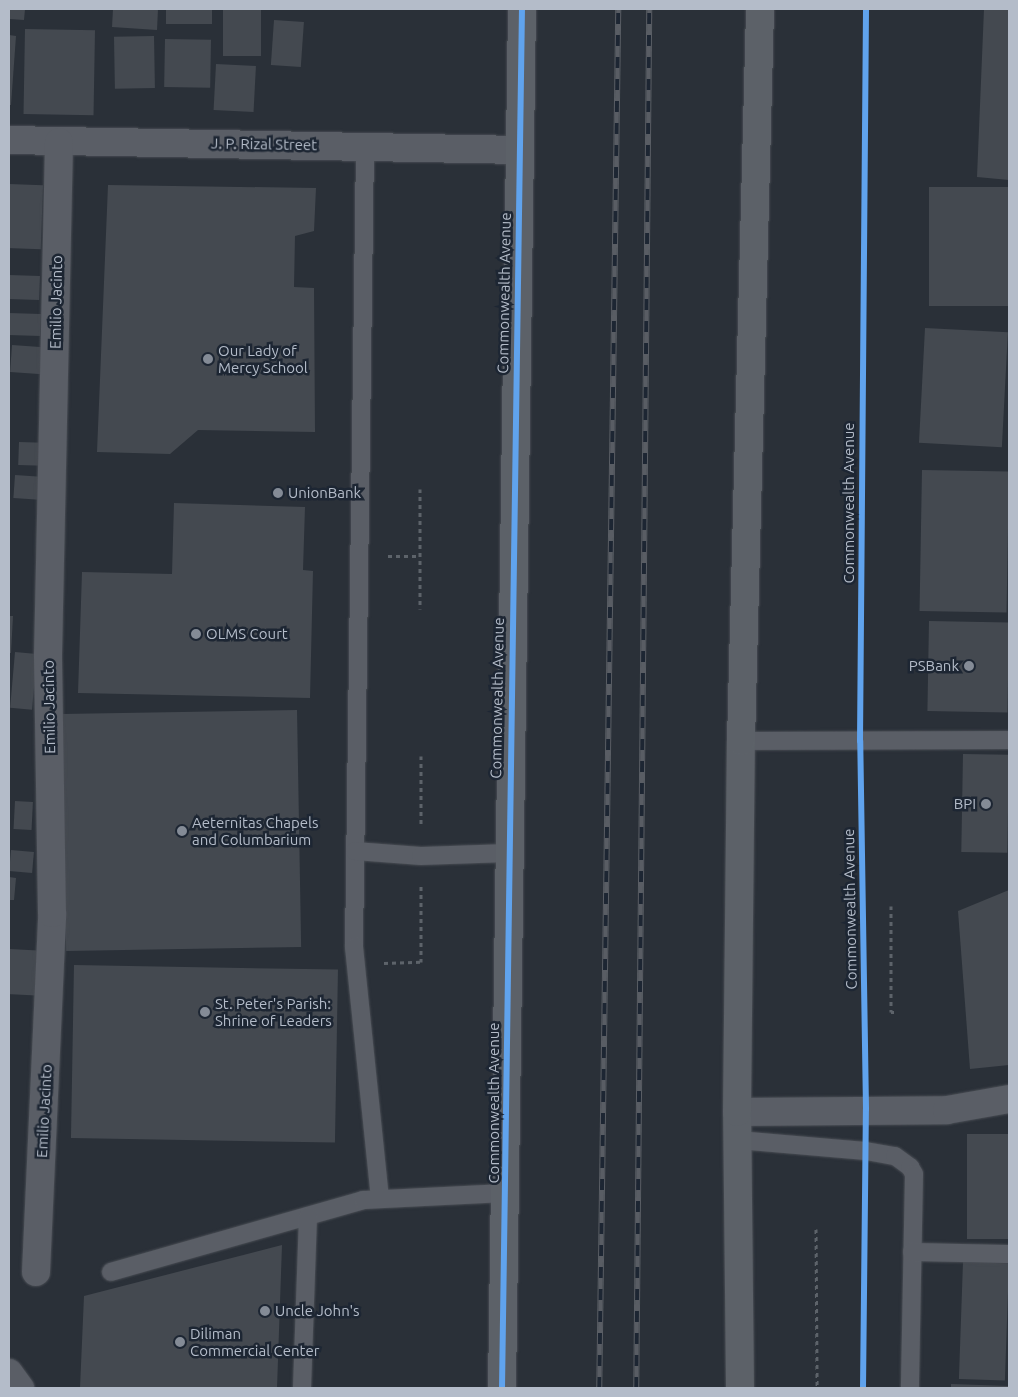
<!DOCTYPE html>
<html>
<head>
<meta charset="utf-8">
<style>
	body { margin:0 }
	#map { position:relative; width:1018px; height:1397px; overflow:hidden; background:#2a3038; font-family:Ubuntu,sans-serif }
	div>[style] { position:absolute }
	[style*='--x'] { left:calc(var(--x)*1px); top:calc(var(--y)*1px); width:calc(var(--w)*1px); rotate:calc(var(--a)*1deg) }
	.building>* { inset:0; background:#444950; transform-origin:0 0 }
	.path>* { height:3px; margin-top:-1.5px; transform-origin:0; background:repeating-linear-gradient(90deg,#5d636a 0 4px,transparent 0 8px) }
	.roads { filter:drop-shadow(0 0 1px #484c53) drop-shadow(0 0 1px #484c53) }
	.service>* { height:18px; margin:-9px; padding:0 9px; transform-origin:9px; border-radius:9px; background:#5a5e66 }
	.minor>* { height:28px; margin:-14px; padding:0 14px; transform-origin:14px; border-radius:14px; background:#5a5e66 }
	.primary>* { height:28px; margin:-14px; padding:0 14px; transform-origin:14px; border-radius:14px; background:#5c6168 }
	.rail>* { height:5.5px; margin-top:-2.75px; transform-origin:0; background:repeating-linear-gradient(90deg,#1d2633 0 11px,#595d64 0 22px); box-sizing:border-box; border-block:1px solid #595d64 }
	.cycleway>* { height:6px; margin:-3px; padding:0 3px; transform-origin:3px; border-radius:3px; background:#60a3ed }
	.dots>* { width:14px; height:14px; translate:-50% -50%; box-sizing:border-box; border:2px solid #1d2633; border-radius:50% }
	span { translate:-50% -50%; white-space:nowrap; text-align:center; line-height:1.15; -webkit-text-stroke:5px #1d2633; paint-order:stroke }
	.street-label { font-size:15px; color:#b4bcc9 }
	.poi-label { font-size:15px; color:#b4bcc9 }
	.left { translate:0 -50%; text-align:left }
	.right { translate:-100% -50%; text-align:right }
	.frame { position:absolute; inset:0; border:10px solid #b4bcc9; pointer-events:none }
</style>
</head>
<body>
<div id="map">
	<div class="building">
		<div style="clip-path:polygon(9px 9px,25px 9px,24px 20px,9px 19px)"></div>
		<div style="clip-path:polygon(113px 9px,158px 9px,157px 30px,112px 27px)"></div>
		<div style="left:166px;top:9px;width:46px;height:15px"></div>
		<div style="left:223px;top:9px;width:38px;height:47px"></div>
		<div style="clip-path:polygon(984px 9px,1009px 9px,1009px 180px,977px 177px)"></div>
		<div style="left:274px;top:20px;width:30px;height:45px;rotate:4deg"></div>
		<div style="left:25px;top:29px;width:70px;height:85px;rotate:1deg"></div>
		<div style="clip-path:polygon(9px 35px,16px 36px,11px 105px,9px 105px)"></div>
		<div style="left:154px;top:36px;width:52px;height:40px;rotate:89deg"></div>
		<div style="left:165px;top:39px;width:46px;height:48px;rotate:1deg"></div>
		<div style="left:216px;top:64px;width:40px;height:46px;rotate:3deg"></div>
		<div style="left:9px;top:184px;width:34px;height:64px;rotate:2deg"></div>
		<div style="clip-path:polygon(108px 185px,316px 188px,314px 231px,295px 236px,294px 287px,314px 288px,315px 432px,198px 430px,170px 454px,97px 452px)"></div>
		<div style="left:1009px;top:187px;width:119px;height:80px;rotate:90deg"></div>
		<div style="left:9px;top:275px;width:31px;height:24px;rotate:2deg"></div>
		<div style="left:9px;top:313px;width:32px;height:22px;rotate:2deg"></div>
		<div style="left:925px;top:328px;width:83px;height:115px;rotate:3deg"></div>
		<div style="left:12px;top:345px;width:32px;height:27px;rotate:4deg"></div>
		<div style="left:19px;top:442px;width:25px;height:23px;rotate:2deg"></div>
		<div style="left:922px;top:470px;width:87px;height:141px;rotate:1deg"></div>
		<div style="left:15px;top:475px;width:26px;height:23px;rotate:4deg"></div>
		<div style="clip-path:polygon(174px 503px,305px 507px,303px 570px,313px 571px,310px 698px,78px 693px,82px 572px,172px 574px)"></div>
		<div style="clip-path:polygon(9px 616px,13px 616px,11px 653px,9px 653px)"></div>
		<div style="left:929px;top:621px;width:80px;height:90px;rotate:1deg"></div>
		<div style="left:15px;top:652px;width:22px;height:56px;rotate:5deg"></div>
		<div style="left:297px;top:710px;width:237px;height:235px;rotate:89deg"></div>
		<div style="left:963px;top:754px;width:46px;height:98px;rotate:1deg"></div>
		<div style="left:15px;top:801px;width:18px;height:28px;rotate:3deg"></div>
		<div style="left:11px;top:850px;width:23px;height:21px;rotate:5deg"></div>
		<div style="clip-path:polygon(9px 877px,16px 878px,14px 900px,9px 900px)"></div>
		<div style="clip-path:polygon(1009px 890px,1009px 1065px,970px 1069px,958px 911px)"></div>
		<div style="left:9px;top:949px;width:39px;height:45px;rotate:3deg"></div>
		<div style="left:74px;top:965px;width:264px;height:173px;rotate:1deg"></div>
		<div style="left:1009px;top:1134px;width:105px;height:42px;rotate:90deg"></div>
		<div style="clip-path:polygon(282px 1245px,277px 1388px,80px 1388px,84px 1296px)"></div>
		<div style="left:963px;top:1262px;width:46px;height:117px;rotate:2deg"></div>
		<div style="clip-path:polygon(951px 1384px,1009px 1386px,1009px 1388px,951px 1388px)"></div>
	</div>
	<div class="path">
		<div style="--x:420;--y:489;--w:120;--a:90"></div>
		<div style="--x:388;--y:556;--w:32;--a:0"></div>
		<div style="--x:421;--y:756;--w:71;--a:90"></div>
		<div style="--x:891;--y:906;--w:106;--a:90"></div>
		<div style="--x:891;--y:1012;--w:3;--a:0"></div>
		<div style="--x:384;--y:963;--w:37;--a:-2"></div>
		<div style="--x:421;--y:962;--w:76;--a:-90"></div>
		<div style="--x:816;--y:1229;--w:159;--a:89.6"></div>
	</div>
	<div class="roads">
		<div class="service">
			<div style="--x:365;--y:147;--w:800;--a:90.79"></div>
			<div style="--x:354;--y:947;--w:252;--a:84.1"></div>
			<div style="--x:741;--y:741;--w:268;--a:-0.2"></div>
			<div style="--x:355;--y:851;--w:66;--a:4.3"></div>
			<div style="--x:421;--y:856;--w:87;--a:-2"></div>
			<div style="--x:738;--y:1140;--w:128;--a:4.9"></div>
			<div style="--x:866;--y:1151;--w:29;--a:10"></div>
			<div style="--x:895;--y:1156;--w:19;--a:36"></div>
			<div style="--x:910;--y:1167;--w:8;--a:60"></div>
			<div style="--x:914;--y:1174;--w:214;--a:91.1"></div>
			<div style="--x:912;--y:1252;--w:97;--a:1.2"></div>
			<div style="--x:111;--y:1272;--w:262;--a:-15.9"></div>
			<div style="--x:363;--y:1200;--w:143;--a:-2.8"></div>
			<div style="--x:302;--y:1388;--w:172;--a:-88"></div>
		</div>
		<div class="minor">
			<div style="--x:9;--y:140;--w:510;--a:1.12"></div>
			<div style="--x:737;--y:1112;--w:210;--a:-0.5"></div>
			<div style="--x:947;--y:1110;--w:63;--a:-10.1"></div>
			<div style="--x:36;--y:1272;--w:359;--a:-87.4"></div>
			<div style="--x:52;--y:913;--w:258;--a:-90.9"></div>
			<div style="--x:48;--y:655;--w:513;--a:-88.77"></div>
			<div style="--x:9;--y:1373;--w:19;--a:54"></div>
		</div>
		<div class="primary">
			<div style="--x:502;--y:1388;--w:1379;--a:-89.17"></div>
			<div style="--x:740;--y:1388;--w:276;--a:-90.6"></div>
			<div style="--x:737;--y:1112;--w:371;--a:-89.4"></div>
			<div style="--x:741;--y:741;--w:732;--a:-88.51"></div>
		</div>
	</div>
	<div class="rail">
		<div style="--x:599;--y:1388;--w:1379;--a:-89.21"></div>
		<div style="--x:636;--y:1388;--w:1379;--a:-89.46"></div>
	</div>
	<div class="cycleway">
		<div style="--x:502;--y:1388;--w:1379;--a:-89.17"></div>
		<div style="--x:863;--y:1388;--w:279;--a:-89.4"></div>
		<div style="--x:866;--y:1109;--w:368;--a:-90.9"></div>
		<div style="--x:860;--y:741;--w:732;--a:-89.53"></div>
	</div>
	<div class="dots">
		<div style="left:208px;top:359px;background:#848b96"></div>
		<div style="left:278px;top:493px;background:#848b96"></div>
		<div style="left:196px;top:634px;background:#848b96"></div>
		<div style="left:969px;top:666px;background:#848b96"></div>
		<div style="left:986px;top:804px;background:#848b96"></div>
		<div style="left:182px;top:831px;background:#848b96"></div>
		<div style="left:205px;top:1012px;background:#848b96"></div>
		<div style="left:265px;top:1311px;background:#848b96"></div>
		<div style="left:180px;top:1342px;background:#848b96"></div>
	</div>
	<div class="street-label">
		<span style="left:264px;top:144px;rotate:1deg">J. P. Rizal Street</span>
		<span style="left:504px;top:293px;rotate:-89deg">Commonwealth Avenue</span>
		<span style="left:56px;top:302px;rotate:-89deg">Emilio Jacinto</span>
		<span style="left:849px;top:503px;rotate:-90deg">Commonwealth Avenue</span>
		<span style="left:497px;top:698px;rotate:-89deg">Commonwealth Avenue</span>
		<span style="left:49px;top:707px;rotate:-91deg">Emilio Jacinto</span>
		<span style="left:850px;top:909px;rotate:-91deg">Commonwealth Avenue</span>
		<span style="left:494px;top:1103px;rotate:-90deg">Commonwealth Avenue</span>
		<span style="left:44px;top:1111px;rotate:-87deg">Emilio Jacinto</span>
	</div>
	<div class="poi-label">
		<span class="left" style="left:218px;top:359px">Our Lady of<br>Mercy School</span>
		<span class="left" style="left:288px;top:493px">UnionBank</span>
		<span class="left" style="left:206px;top:634px">OLMS Court</span>
		<span class="right" style="left:959px;top:666px">PSBank</span>
		<span class="right" style="left:976px;top:804px">BPI</span>
		<span class="left" style="left:192px;top:831px">Aeternitas Chapels<br>and Columbarium</span>
		<span class="left" style="left:215px;top:1012px">St. Peter's Parish:<br>Shrine of Leaders</span>
		<span class="left" style="left:275px;top:1311px">Uncle John's</span>
		<span class="left" style="left:190px;top:1342px">Diliman<br>Commercial Center</span>
	</div>
	<div class="frame"></div>
</div>
</body>
</html>
